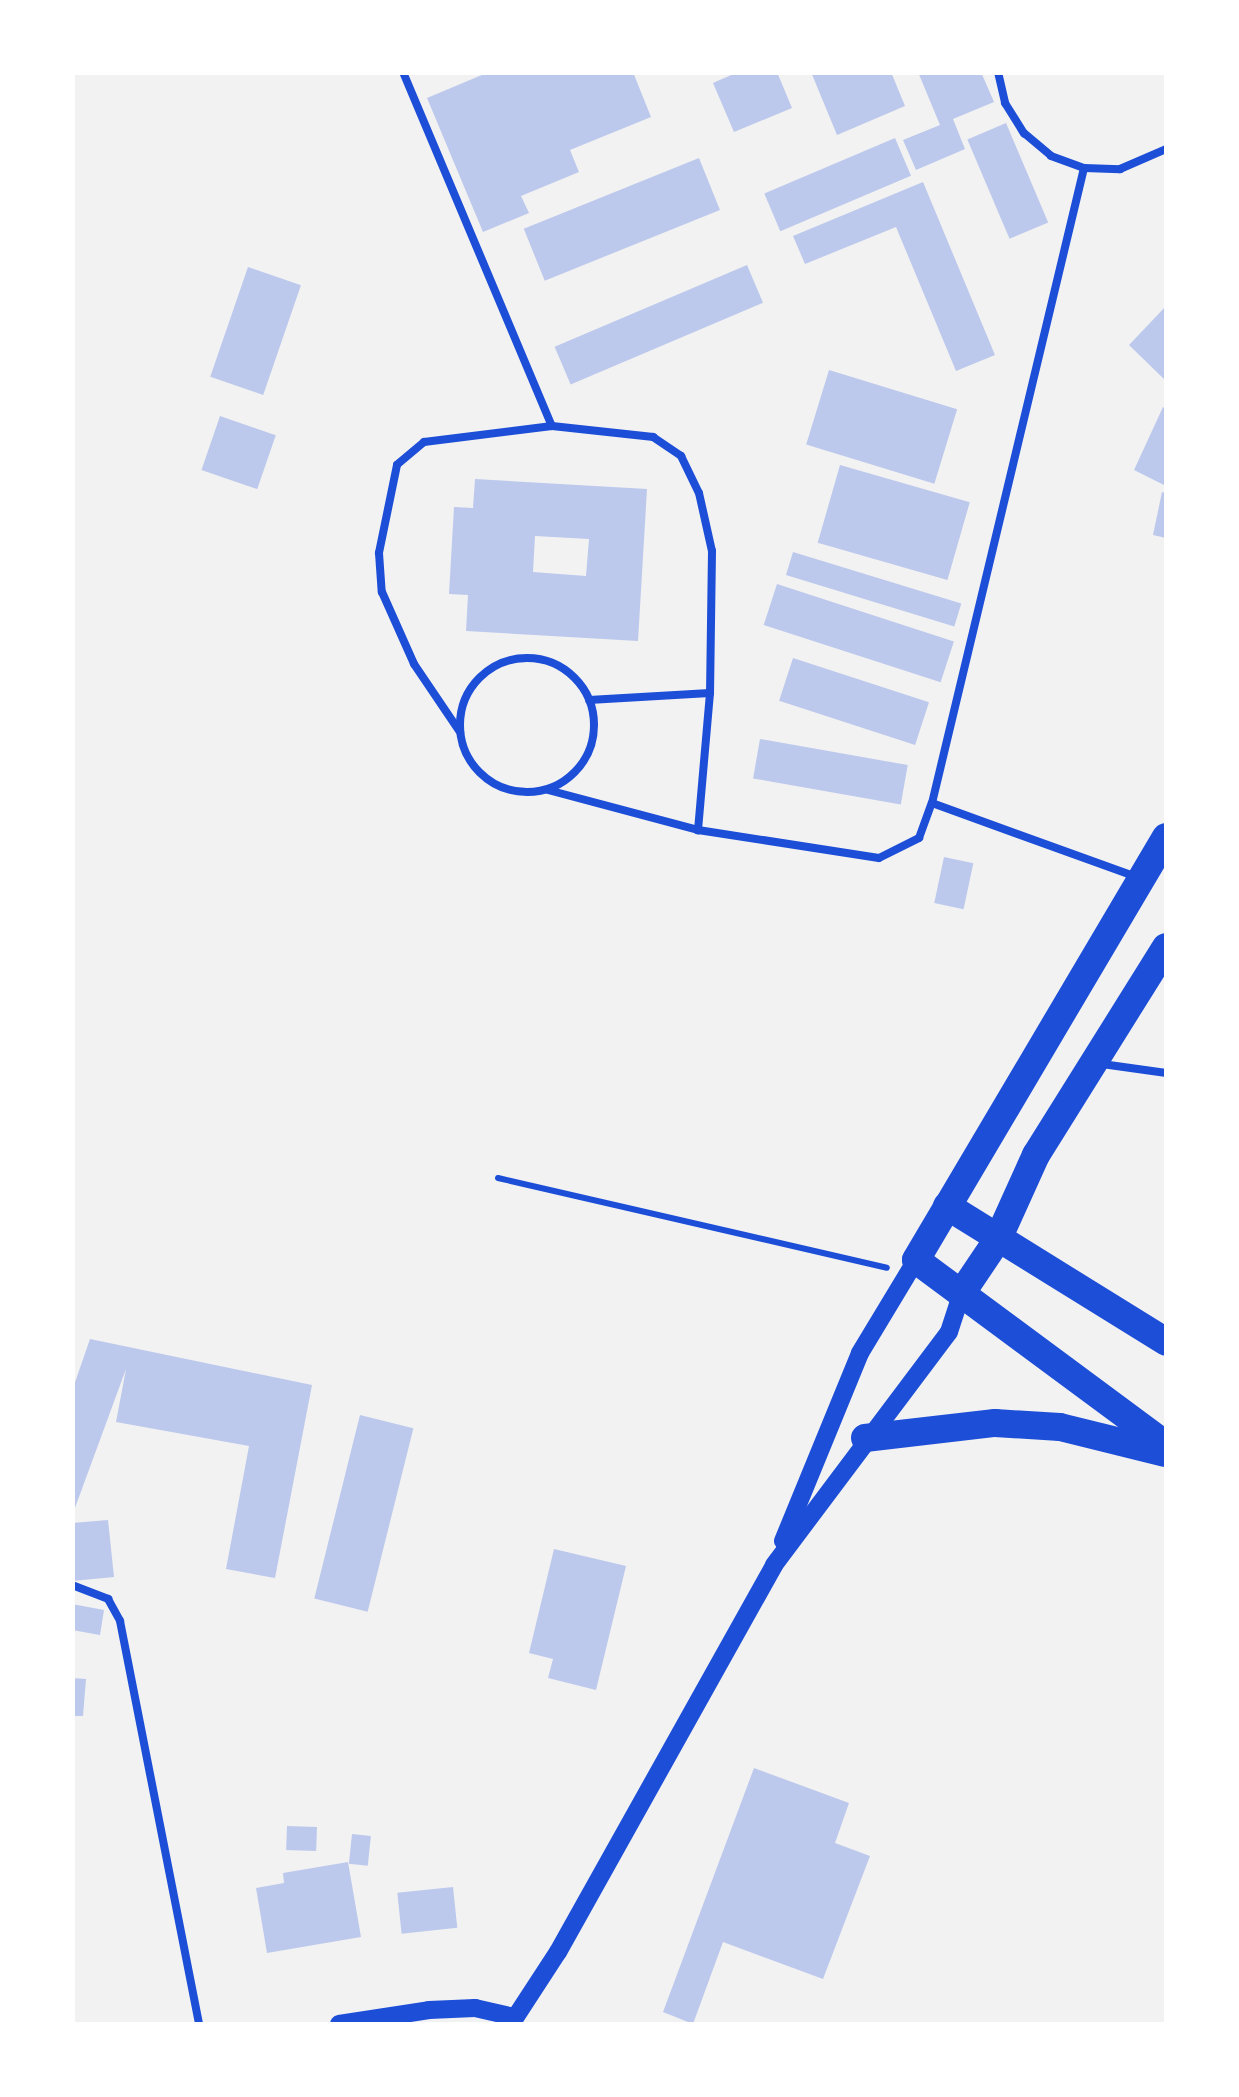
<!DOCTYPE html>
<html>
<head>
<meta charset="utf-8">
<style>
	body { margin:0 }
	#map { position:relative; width:1239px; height:2097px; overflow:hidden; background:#f2f2f2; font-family:Montserrat,sans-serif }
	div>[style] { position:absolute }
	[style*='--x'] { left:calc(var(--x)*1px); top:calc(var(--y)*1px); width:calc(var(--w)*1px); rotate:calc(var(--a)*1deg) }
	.building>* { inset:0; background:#bdc9ec; transform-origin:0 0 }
	.path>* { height:6px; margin:-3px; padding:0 3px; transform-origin:3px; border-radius:3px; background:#1d4ed8 }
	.service>* { height:8px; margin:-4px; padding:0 4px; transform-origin:4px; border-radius:4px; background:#1d4ed8 }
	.service>.ring { margin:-4px; padding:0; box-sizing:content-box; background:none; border:8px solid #1d4ed8; border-radius:50% }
	.tertiary>* { height:18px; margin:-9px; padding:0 9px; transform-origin:9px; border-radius:9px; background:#1d4ed8 }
	.trunk>* { height:28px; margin:-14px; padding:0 14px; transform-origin:14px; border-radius:14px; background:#1d4ed8 }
	span { translate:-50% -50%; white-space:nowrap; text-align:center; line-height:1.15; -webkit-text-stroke:8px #fff; paint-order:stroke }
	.frame { position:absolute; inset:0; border:75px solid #fff; pointer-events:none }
</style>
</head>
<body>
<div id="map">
	<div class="building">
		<div style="clip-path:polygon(489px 72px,633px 72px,651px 117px,570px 150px,579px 172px,521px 196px,529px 213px,483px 232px,427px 98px)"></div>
		<div style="clip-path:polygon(738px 72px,777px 72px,792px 108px,734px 132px,713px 83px)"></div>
		<div style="clip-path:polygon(811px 72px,891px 72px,905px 106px,837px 135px)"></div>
		<div style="clip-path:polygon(918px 72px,981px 72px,994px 102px,953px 119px,965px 149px,916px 170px,903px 140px,940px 125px)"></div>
		<div style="left:1006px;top:123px;width:108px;height:42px;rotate:67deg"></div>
		<div style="left:895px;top:138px;width:41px;height:142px;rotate:67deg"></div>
		<div style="left:699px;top:158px;width:56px;height:189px;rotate:68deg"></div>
		<div style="clip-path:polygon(923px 182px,995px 355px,956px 371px,896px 227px,805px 264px,793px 236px)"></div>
		<div style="left:747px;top:265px;width:41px;height:209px;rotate:67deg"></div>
		<div style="left:248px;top:267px;width:56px;height:116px;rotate:19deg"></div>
		<div style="clip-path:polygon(1166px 306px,1166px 381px,1129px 345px)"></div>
		<div style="left:829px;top:370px;width:134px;height:78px;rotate:17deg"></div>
		<div style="clip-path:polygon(1163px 407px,1166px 409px,1166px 486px,1134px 470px)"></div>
		<div style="left:220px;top:416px;width:59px;height:57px;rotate:19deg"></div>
		<div style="left:840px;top:465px;width:135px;height:81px;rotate:16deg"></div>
		<div style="clip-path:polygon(evenodd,475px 479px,647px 489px,638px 641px,466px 631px,468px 595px,449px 594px,454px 507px,473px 508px,475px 479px,535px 536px,589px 539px,586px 576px,533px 572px,535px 536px)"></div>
		<div style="clip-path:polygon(1162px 492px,1166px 493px,1166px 538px,1153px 535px)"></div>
		<div style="left:793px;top:552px;width:176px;height:24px;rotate:17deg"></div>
		<div style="left:777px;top:584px;width:186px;height:43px;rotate:18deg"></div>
		<div style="left:793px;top:658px;width:143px;height:45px;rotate:18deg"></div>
		<div style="left:760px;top:739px;width:150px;height:40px;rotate:10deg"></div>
		<div style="left:944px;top:857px;width:30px;height:47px;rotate:12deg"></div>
		<div style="clip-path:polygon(90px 1339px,312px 1385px,275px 1578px,226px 1569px,249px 1446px,116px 1422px,126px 1369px,72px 1516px,72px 1391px)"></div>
		<div style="left:360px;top:1415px;width:55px;height:189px;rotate:14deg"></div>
		<div style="clip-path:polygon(108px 1520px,114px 1577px,72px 1581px,72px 1523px)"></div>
		<div style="clip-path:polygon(554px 1549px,626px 1566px,596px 1690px,548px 1678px,553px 1659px,529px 1653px)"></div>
		<div style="clip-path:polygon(72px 1604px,104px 1610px,100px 1635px,72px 1630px)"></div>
		<div style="clip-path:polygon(72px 1678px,86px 1679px,83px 1716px,72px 1716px)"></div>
		<div style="clip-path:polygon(754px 1768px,849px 1803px,835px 1843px,870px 1856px,823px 1979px,723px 1942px,693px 2024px,663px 2012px)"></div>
		<div style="left:287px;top:1826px;width:30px;height:24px;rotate:2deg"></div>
		<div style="left:352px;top:1834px;width:19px;height:30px;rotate:6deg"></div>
		<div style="clip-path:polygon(348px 1862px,361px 1937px,267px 1953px,256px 1888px,284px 1883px,283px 1873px)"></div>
		<div style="left:453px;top:1887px;width:41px;height:56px;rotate:84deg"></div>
	</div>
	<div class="path">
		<div style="--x:498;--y:1178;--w:399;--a:13"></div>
	</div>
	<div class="service">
		<div style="--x:403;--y:72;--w:384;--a:67.2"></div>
		<div style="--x:552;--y:426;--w:129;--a:172.9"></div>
		<div style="--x:424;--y:442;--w:35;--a:140"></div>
		<div style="--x:397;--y:465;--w:90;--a:101.6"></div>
		<div style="--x:379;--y:553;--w:39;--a:86"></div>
		<div style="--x:382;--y:592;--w:79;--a:66"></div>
		<div style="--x:414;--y:664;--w:82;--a:55.9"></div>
		<div style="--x:998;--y:72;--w:32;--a:77"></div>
		<div style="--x:1005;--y:103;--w:36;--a:58"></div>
		<div style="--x:1024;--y:133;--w:35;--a:40"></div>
		<div style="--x:1051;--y:156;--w:35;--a:20"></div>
		<div style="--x:1084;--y:168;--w:36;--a:2"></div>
		<div style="--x:1120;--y:169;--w:50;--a:-23.5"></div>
		<div style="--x:1084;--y:168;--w:653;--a:103.46"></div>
		<div style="--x:932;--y:803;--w:217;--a:19.9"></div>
		<div style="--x:552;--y:426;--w:102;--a:6.2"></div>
		<div style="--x:653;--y:437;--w:34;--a:34"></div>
		<div style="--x:681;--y:456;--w:41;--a:64.1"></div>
		<div style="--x:699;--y:493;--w:59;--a:77.4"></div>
		<div style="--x:712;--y:551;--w:142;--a:90.8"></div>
		<div class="ring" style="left:460px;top:658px;width:126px;height:126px"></div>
		<div style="--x:589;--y:700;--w:121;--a:-3.3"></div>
		<div style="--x:710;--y:693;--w:138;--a:95"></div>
		<div style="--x:698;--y:830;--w:183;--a:8.8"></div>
		<div style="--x:879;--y:858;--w:45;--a:-26.6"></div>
		<div style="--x:919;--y:838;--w:37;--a:-70"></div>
		<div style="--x:548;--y:790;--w:155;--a:14.9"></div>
		<div style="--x:1102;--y:1064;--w:65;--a:8"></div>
		<div style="--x:72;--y:1585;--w:39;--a:21"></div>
		<div style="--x:108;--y:1599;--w:25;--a:61"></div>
		<div style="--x:120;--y:1621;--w:411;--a:78.9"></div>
	</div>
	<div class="tertiary">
		<div style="--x:783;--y:1541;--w:203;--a:-67.7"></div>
		<div style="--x:860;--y:1353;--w:109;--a:-58.9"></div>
		<div style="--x:339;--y:2024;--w:91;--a:-8.8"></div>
		<div style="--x:429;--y:2010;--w:46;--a:-2.5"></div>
		<div style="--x:475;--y:2008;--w:37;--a:13"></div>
		<div style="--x:511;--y:2024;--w:86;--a:-56.9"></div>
		<div style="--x:558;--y:1952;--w:443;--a:-60.8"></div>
		<div style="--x:774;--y:1565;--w:291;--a:-53.1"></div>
		<div style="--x:949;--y:1332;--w:40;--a:-72"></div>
	</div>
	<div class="trunk">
		<div style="--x:1166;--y:837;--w:491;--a:120.6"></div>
		<div style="--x:916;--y:1260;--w:311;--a:36.5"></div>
		<div style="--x:947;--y:1206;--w:258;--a:31.8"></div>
		<div style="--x:961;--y:1294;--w:66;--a:-56.1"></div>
		<div style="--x:998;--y:1239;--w:92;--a:-65.7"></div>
		<div style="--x:1036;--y:1155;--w:245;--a:-58"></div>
		<div style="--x:865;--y:1438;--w:131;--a:-6.6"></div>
		<div style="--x:995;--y:1423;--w:65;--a:3.5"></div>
		<div style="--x:1060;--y:1427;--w:108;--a:13.9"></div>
	</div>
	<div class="frame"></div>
</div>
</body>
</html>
